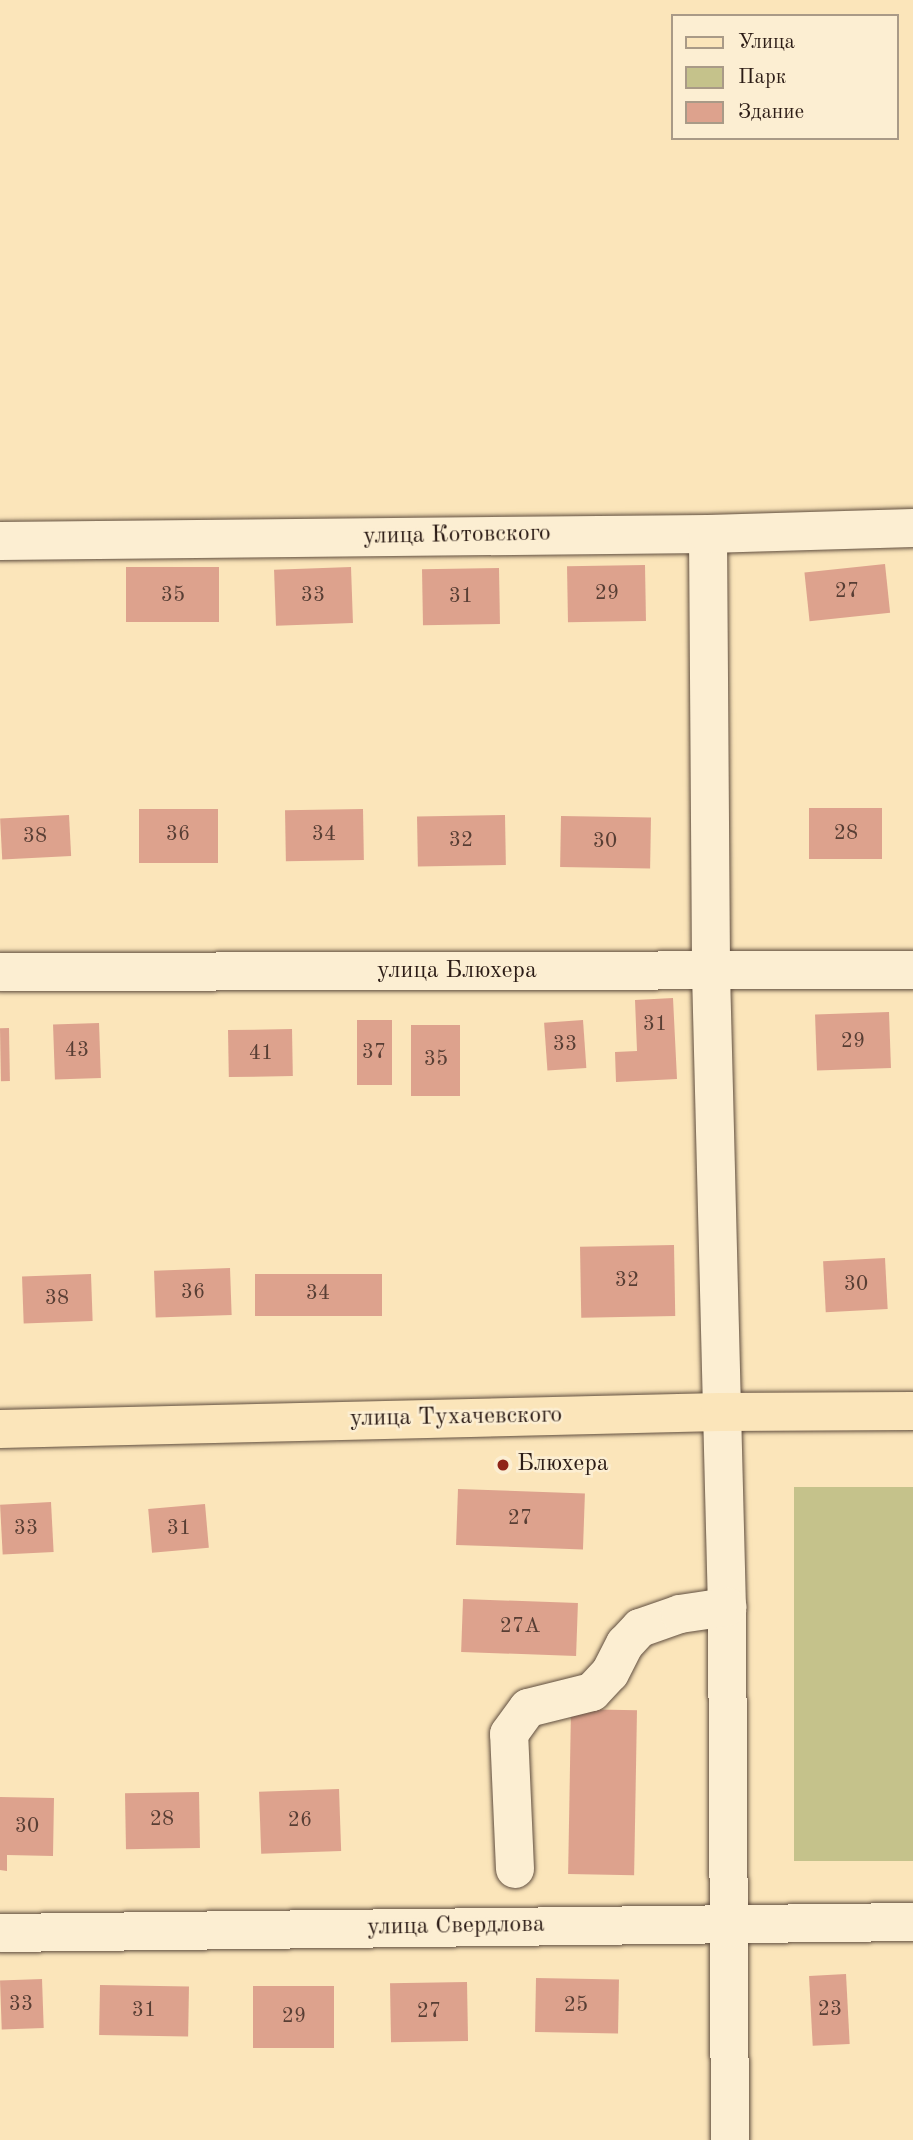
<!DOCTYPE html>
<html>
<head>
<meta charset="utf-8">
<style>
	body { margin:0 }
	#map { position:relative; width:913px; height:2140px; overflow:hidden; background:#fbe5ba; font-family:"Old Standard TT",serif }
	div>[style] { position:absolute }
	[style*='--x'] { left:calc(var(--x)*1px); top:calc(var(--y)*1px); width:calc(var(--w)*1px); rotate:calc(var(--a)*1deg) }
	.green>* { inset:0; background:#c5c28b; transform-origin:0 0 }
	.building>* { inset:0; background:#dda28d; transform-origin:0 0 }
	.roads { filter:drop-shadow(0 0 2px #604e3f) drop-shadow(0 0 2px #604e3f) }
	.minor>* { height:38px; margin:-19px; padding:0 19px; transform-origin:19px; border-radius:19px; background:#fceed2 }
	.major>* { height:38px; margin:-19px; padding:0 19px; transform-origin:19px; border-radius:19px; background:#fbe5ba }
	.dots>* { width:19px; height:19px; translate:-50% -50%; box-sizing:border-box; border:4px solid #fceed2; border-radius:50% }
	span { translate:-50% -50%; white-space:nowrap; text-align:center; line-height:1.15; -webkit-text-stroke:5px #fceed2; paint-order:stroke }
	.number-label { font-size:21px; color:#583e34 }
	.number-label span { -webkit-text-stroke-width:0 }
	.street-label { font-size:24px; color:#2c1c16 }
	.poi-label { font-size:24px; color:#2c1c16 }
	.left { translate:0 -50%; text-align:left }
	.legend { position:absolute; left:671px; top:14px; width:228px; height:126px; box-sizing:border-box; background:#fceed2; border:2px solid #a99a87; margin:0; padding:9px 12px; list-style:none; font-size:21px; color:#2c1c16 }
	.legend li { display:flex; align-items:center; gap:14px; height:35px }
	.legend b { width:35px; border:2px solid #a99a87 }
</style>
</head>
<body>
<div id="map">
	<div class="green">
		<div style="left:794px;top:1487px;width:119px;height:374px"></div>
	</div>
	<div class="building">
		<div style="left:885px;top:564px;width:49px;height:81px;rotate:84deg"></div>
		<div style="left:645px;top:565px;width:56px;height:78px;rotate:89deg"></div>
		<div style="left:219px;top:567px;width:55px;height:93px;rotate:90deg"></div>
		<div style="left:351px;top:567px;width:56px;height:77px;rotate:88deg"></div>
		<div style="left:499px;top:568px;width:56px;height:77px;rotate:89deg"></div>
		<div style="left:882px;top:808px;width:51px;height:73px;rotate:90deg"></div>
		<div style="left:139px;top:809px;width:79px;height:54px"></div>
		<div style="left:363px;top:809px;width:51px;height:78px;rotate:89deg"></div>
		<div style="left:69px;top:815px;width:41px;height:69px;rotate:87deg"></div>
		<div style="left:505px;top:815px;width:50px;height:88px;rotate:89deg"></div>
		<div style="left:561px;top:816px;width:90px;height:51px;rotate:1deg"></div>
		<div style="clip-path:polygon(673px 998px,677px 1079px,616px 1082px,615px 1052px,637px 1051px,635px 1000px)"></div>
		<div style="left:889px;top:1012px;width:56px;height:74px;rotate:88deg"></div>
		<div style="left:357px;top:1020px;width:35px;height:65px"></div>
		<div style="left:583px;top:1020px;width:48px;height:39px;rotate:86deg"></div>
		<div style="left:99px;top:1023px;width:55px;height:46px;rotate:88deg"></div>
		<div style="left:411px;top:1025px;width:49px;height:71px"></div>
		<div style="left:9px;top:1028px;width:53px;height:9px;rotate:89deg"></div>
		<div style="left:292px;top:1029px;width:47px;height:64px;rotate:89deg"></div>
		<div style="left:674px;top:1245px;width:71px;height:94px;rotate:89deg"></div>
		<div style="left:885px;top:1258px;width:51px;height:62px;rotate:87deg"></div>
		<div style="left:230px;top:1268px;width:47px;height:76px;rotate:88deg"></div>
		<div style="left:91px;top:1274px;width:47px;height:69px;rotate:88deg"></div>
		<div style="left:255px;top:1274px;width:127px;height:42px"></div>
		<div style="left:458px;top:1489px;width:127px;height:56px;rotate:2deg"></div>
		<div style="left:51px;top:1502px;width:50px;height:51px;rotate:87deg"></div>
		<div style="left:205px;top:1504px;width:44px;height:57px;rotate:85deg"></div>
		<div style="left:463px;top:1599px;width:115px;height:53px;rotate:2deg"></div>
		<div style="left:571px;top:1709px;width:66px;height:165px;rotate:1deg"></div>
		<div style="left:339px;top:1789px;width:62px;height:80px;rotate:88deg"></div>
		<div style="left:199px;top:1792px;width:56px;height:74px;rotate:89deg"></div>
		<div style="clip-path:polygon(0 1797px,54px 1798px,53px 1856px,7px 1855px,7px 1871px,0 1870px)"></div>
		<div style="left:846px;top:1974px;width:70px;height:37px;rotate:87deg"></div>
		<div style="left:536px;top:1978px;width:83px;height:54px;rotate:1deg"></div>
		<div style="left:42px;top:1979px;width:49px;height:42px;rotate:88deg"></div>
		<div style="left:467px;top:1982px;width:59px;height:77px;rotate:89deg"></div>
		<div style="left:100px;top:1985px;width:89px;height:50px;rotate:1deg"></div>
		<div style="left:253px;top:1986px;width:81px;height:62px"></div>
	</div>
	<div class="roads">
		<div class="minor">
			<div style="--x:708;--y:534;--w:438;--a:89.6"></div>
			<div style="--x:711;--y:972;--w:635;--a:88.56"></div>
			<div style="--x:727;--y:1607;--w:533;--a:89.68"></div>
			<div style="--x:0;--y:541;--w:708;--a:-0.57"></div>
			<div style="--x:708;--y:534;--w:205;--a:-1.7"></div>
			<div style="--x:0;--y:972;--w:913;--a:-0.13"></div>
			<div style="--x:515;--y:1869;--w:135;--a:-92.5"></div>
			<div style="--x:509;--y:1734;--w:32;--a:-54"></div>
			<div style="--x:528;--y:1708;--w:66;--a:-14"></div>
			<div style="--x:592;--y:1692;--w:26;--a:-47"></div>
			<div style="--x:610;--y:1673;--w:33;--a:-63"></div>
			<div style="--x:625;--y:1644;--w:22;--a:-47"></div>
			<div style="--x:640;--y:1628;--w:42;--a:-19.3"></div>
			<div style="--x:680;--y:1614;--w:48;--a:-8.5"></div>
			<div style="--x:0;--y:1933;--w:913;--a:-0.69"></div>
		</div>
		<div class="major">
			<div style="--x:0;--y:1429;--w:720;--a:-1.35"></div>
			<div style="--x:720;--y:1412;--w:193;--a:-0.3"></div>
		</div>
	</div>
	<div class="dots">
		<div style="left:503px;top:1465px;background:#8f2418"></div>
	</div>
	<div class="number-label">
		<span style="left:847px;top:592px">27</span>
		<span style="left:607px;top:594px">29</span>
		<span style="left:173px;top:596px">35</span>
		<span style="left:313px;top:596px">33</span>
		<span style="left:461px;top:597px">31</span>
		<span style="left:846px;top:834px">28</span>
		<span style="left:178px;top:835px">36</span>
		<span style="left:324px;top:835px">34</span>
		<span style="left:35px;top:837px">38</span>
		<span style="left:461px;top:841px">32</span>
		<span style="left:605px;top:842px">30</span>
		<span style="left:655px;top:1025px">31</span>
		<span style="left:853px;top:1042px">29</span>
		<span style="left:565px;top:1045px">33</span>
		<span style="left:77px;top:1051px">43</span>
		<span style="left:374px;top:1053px">37</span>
		<span style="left:261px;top:1054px">41</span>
		<span style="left:436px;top:1060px">35</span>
		<span style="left:627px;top:1281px">32</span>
		<span style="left:856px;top:1285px">30</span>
		<span style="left:193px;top:1293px">36</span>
		<span style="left:318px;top:1294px">34</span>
		<span style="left:57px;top:1299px">38</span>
		<span style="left:520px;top:1519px">27</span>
		<span style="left:26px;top:1529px">33</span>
		<span style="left:179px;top:1529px">31</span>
		<span style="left:520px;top:1627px">27А</span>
		<span style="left:162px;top:1820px">28</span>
		<span style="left:300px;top:1821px">26</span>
		<span style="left:27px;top:1827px">30</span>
		<span style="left:21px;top:2005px">33</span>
		<span style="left:576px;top:2006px">25</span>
		<span style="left:830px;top:2010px">23</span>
		<span style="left:144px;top:2011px">31</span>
		<span style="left:429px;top:2012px">27</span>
		<span style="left:294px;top:2017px">29</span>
	</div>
	<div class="street-label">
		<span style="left:457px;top:536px;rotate:-1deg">улица Котовского</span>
		<span style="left:457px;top:972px">улица Блюхера</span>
		<span style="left:456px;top:1418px;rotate:-1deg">улица Тухачевского</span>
		<span style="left:456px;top:1927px;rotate:-1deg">улица Свердлова</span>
	</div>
	<div class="poi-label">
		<span class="left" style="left:517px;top:1465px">Блюхера</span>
	</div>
	<ul class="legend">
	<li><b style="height:9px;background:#fbe5ba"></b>Улица</li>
	<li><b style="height:19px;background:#c5c28b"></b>Парк</li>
	<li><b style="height:19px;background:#dda28d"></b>Здание</li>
	</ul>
</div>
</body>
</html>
